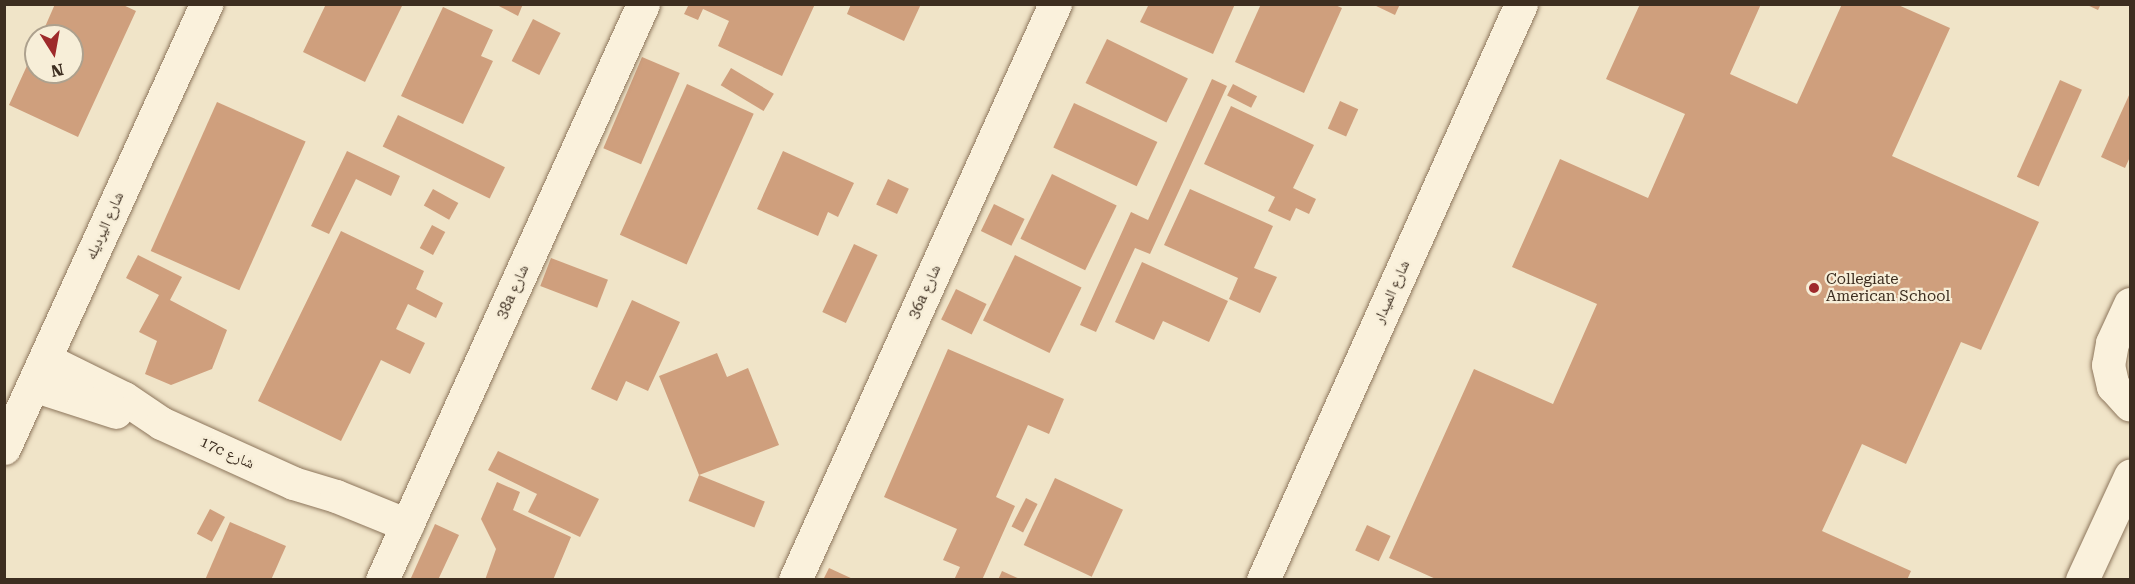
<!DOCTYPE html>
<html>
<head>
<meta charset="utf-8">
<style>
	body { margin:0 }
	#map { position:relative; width:2135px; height:584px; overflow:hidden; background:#f0e4c8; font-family:"Roboto Serif","Noto Naskh Arabic",serif }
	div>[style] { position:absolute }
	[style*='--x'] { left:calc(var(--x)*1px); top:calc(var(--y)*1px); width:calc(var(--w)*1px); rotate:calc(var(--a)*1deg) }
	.building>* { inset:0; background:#cf9f7d; transform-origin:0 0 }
	.roads { filter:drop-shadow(0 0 2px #8d765c) drop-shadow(0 0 2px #8d765c) }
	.minor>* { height:33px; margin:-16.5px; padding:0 16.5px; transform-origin:16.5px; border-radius:16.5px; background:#faf1dc }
	.dots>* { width:16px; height:16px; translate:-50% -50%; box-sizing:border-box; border:3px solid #f7eed8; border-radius:50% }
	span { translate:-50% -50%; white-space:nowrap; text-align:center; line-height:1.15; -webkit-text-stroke:4.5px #f7eed8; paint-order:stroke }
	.street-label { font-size:15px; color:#3d2e20 }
	.poi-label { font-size:15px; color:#3d2e20 }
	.left { translate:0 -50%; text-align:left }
	.frame { position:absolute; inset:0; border:6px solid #3d2e20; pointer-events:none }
	.north { position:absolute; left:24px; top:24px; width:60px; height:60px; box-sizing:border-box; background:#f7eed8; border:2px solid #ada18e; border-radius:50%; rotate:169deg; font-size:16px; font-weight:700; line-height:24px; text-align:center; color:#3d2e20 }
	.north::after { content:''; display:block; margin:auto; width:21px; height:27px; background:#9e2a2b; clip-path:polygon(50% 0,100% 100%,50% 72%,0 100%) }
</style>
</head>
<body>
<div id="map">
	<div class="building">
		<div style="clip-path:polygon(55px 4px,121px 4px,136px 11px,78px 137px,9px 105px,36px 46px,36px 72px,72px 72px,72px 36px,41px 36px)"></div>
		<div style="clip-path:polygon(326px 4px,402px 6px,365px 82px,303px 52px)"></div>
		<div style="clip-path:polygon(495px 4px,523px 4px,518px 16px)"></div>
		<div style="clip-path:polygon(689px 4px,815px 4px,782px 76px,718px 46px,729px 21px,703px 9px,698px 20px,684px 14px)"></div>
		<div style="clip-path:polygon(851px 4px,921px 4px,904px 41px,847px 14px)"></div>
		<div style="clip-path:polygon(1149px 4px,1235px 4px,1213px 54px,1140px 22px)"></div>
		<div style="clip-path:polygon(1261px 4px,1333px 4px,1342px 8px,1304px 93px,1235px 62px)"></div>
		<div style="clip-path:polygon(1372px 4px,1400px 4px,1395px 15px)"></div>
		<div style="clip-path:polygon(1640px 4px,1761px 4px,1730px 74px,1797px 104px,1842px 4px,1896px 4px,1950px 28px,1892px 156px,2039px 222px,1981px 350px,1961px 342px,1906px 464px,1862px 444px,1822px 531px,1911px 571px,1907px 580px,1438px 580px,1389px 558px,1474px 369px,1553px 404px,1597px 304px,1512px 267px,1560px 159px,1648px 198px,1685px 114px,1606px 79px)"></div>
		<div style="clip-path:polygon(2085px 4px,2101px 4px,2098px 10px)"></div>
		<div style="clip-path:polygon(443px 7px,493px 30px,481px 56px,493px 61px,463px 124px,401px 96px)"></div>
		<div style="left:533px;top:19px;width:31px;height:47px;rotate:27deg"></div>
		<div style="left:1107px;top:39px;width:90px;height:49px;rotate:26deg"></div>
		<div style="left:642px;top:57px;width:41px;height:99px;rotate:23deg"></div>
		<div style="left:731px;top:68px;width:50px;height:20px;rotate:31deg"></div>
		<div style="clip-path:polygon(1212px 79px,1227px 86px,1150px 254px,1135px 248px,1096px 332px,1080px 325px,1131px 212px,1148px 220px)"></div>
		<div style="left:2060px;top:80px;width:24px;height:106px;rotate:24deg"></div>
		<div style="left:687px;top:84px;width:73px;height:165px;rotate:24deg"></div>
		<div style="left:1233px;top:84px;width:27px;height:13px;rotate:27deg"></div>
		<div style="clip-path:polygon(2130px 93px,2130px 157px,2125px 168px,2101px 157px)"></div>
		<div style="left:1340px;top:101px;width:20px;height:30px;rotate:24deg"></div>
		<div style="left:217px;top:102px;width:97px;height:163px;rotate:24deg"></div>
		<div style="left:1074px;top:103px;width:92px;height:49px;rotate:25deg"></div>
		<div style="clip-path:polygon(1231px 106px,1314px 145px,1293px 188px,1316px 199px,1309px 214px,1296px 208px,1290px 221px,1268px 211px,1275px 197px,1204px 164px)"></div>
		<div style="left:398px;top:115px;width:119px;height:35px;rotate:26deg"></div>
		<div style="clip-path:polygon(347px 151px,400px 176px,391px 196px,356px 179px,329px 234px,311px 226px)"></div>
		<div style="clip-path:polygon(783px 151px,854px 183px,838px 217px,828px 212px,818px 236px,757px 209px)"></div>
		<div style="left:1052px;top:174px;width:72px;height:72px;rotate:26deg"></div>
		<div style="left:888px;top:179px;width:23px;height:28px;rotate:25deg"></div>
		<div style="left:433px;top:189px;width:29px;height:19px;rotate:29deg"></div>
		<div style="clip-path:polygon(1190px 189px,1273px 226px,1254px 268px,1277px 277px,1260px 313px,1229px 299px,1238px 278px,1164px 245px)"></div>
		<div style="left:994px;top:204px;width:34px;height:30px;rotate:26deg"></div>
		<div style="left:432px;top:225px;width:15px;height:26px;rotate:28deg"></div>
		<div style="clip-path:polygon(341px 231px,424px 271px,416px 289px,443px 303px,436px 318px,408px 304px,396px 329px,425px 343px,410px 374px,381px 360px,341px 441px,258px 401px)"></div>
		<div style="left:854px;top:244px;width:26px;height:75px;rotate:25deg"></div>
		<div style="clip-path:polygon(138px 255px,182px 277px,170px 300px,227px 330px,212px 369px,171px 385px,145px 374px,157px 341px,139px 332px,159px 295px,126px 278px)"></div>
		<div style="left:1015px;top:255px;width:74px;height:73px;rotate:26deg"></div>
		<div style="left:551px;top:258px;width:61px;height:30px;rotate:21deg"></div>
		<div style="clip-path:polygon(1142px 262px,1228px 301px,1209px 342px,1163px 321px,1154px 340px,1115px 322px)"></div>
		<div style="left:956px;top:289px;width:34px;height:34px;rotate:26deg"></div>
		<div style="clip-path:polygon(632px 300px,680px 322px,648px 391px,626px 381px,617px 401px,591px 389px)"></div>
		<div style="clip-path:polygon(948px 349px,1064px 399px,1049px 434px,1028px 425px,996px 497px,1015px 506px,982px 580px,954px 580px,960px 567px,943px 560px,957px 529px,884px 497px)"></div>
		<div style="clip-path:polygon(717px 353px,727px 377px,748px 368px,779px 445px,699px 475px,659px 376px)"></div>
		<div style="clip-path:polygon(498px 451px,599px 499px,580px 537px,528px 512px,537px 494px,488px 470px)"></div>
		<div style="left:699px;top:475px;width:71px;height:28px;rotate:22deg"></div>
		<div style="left:1055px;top:478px;width:75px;height:74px;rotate:25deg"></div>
		<div style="clip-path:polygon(497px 482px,520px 492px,513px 510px,571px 537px,553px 580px,485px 580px,496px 549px,481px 519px)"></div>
		<div style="left:1026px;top:498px;width:13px;height:32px;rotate:27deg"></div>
		<div style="left:210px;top:509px;width:17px;height:28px;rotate:28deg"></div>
		<div style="clip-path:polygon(230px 522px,286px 546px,271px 580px,205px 580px)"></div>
		<div style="clip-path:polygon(435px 524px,459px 535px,438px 580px,413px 580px,411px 578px)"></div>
		<div style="left:1367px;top:525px;width:26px;height:28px;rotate:25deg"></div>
		<div style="clip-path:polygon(829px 568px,855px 580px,823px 580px)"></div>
		<div style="clip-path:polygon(1002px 571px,1022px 580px,998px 580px)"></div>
	</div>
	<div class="roads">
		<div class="minor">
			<div style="--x:2130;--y:304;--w:43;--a:114.8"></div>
			<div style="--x:2112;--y:343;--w:22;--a:100"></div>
			<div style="--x:2108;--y:365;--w:22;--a:77"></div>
			<div style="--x:2113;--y:386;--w:25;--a:48"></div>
			<div style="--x:45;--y:359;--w:88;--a:26.3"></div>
			<div style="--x:124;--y:398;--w:45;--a:34"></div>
			<div style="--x:161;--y:423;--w:145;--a:24.4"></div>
			<div style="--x:293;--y:483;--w:45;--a:16.8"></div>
			<div style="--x:336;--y:496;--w:77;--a:22.2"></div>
			<div style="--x:33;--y:385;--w:87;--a:18"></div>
			<div style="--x:4;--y:448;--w:488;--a:-65.5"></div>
			<div style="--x:382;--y:580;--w:632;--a:-65.62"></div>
			<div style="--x:795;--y:580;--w:632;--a:-65.71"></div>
			<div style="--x:1263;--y:580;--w:631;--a:-65.87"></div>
			<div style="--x:2082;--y:580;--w:115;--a:-65.2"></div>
		</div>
	</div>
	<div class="dots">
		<div style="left:1814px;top:288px;background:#9e2a2b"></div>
	</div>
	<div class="street-label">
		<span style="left:105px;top:226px;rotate:-66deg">شارع اليرديله</span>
		<span style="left:513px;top:292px;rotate:-66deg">38a شارع</span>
		<span style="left:925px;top:292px;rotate:-66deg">36a شارع</span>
		<span style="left:1392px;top:292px;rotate:-66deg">شارع الميدار</span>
		<span style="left:227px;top:453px;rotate:24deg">17c شارع</span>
	</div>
	<div class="poi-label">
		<span class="left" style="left:1826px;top:288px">Collegiate<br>American School</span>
	</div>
	<div class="frame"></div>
	<div class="north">N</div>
</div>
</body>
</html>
